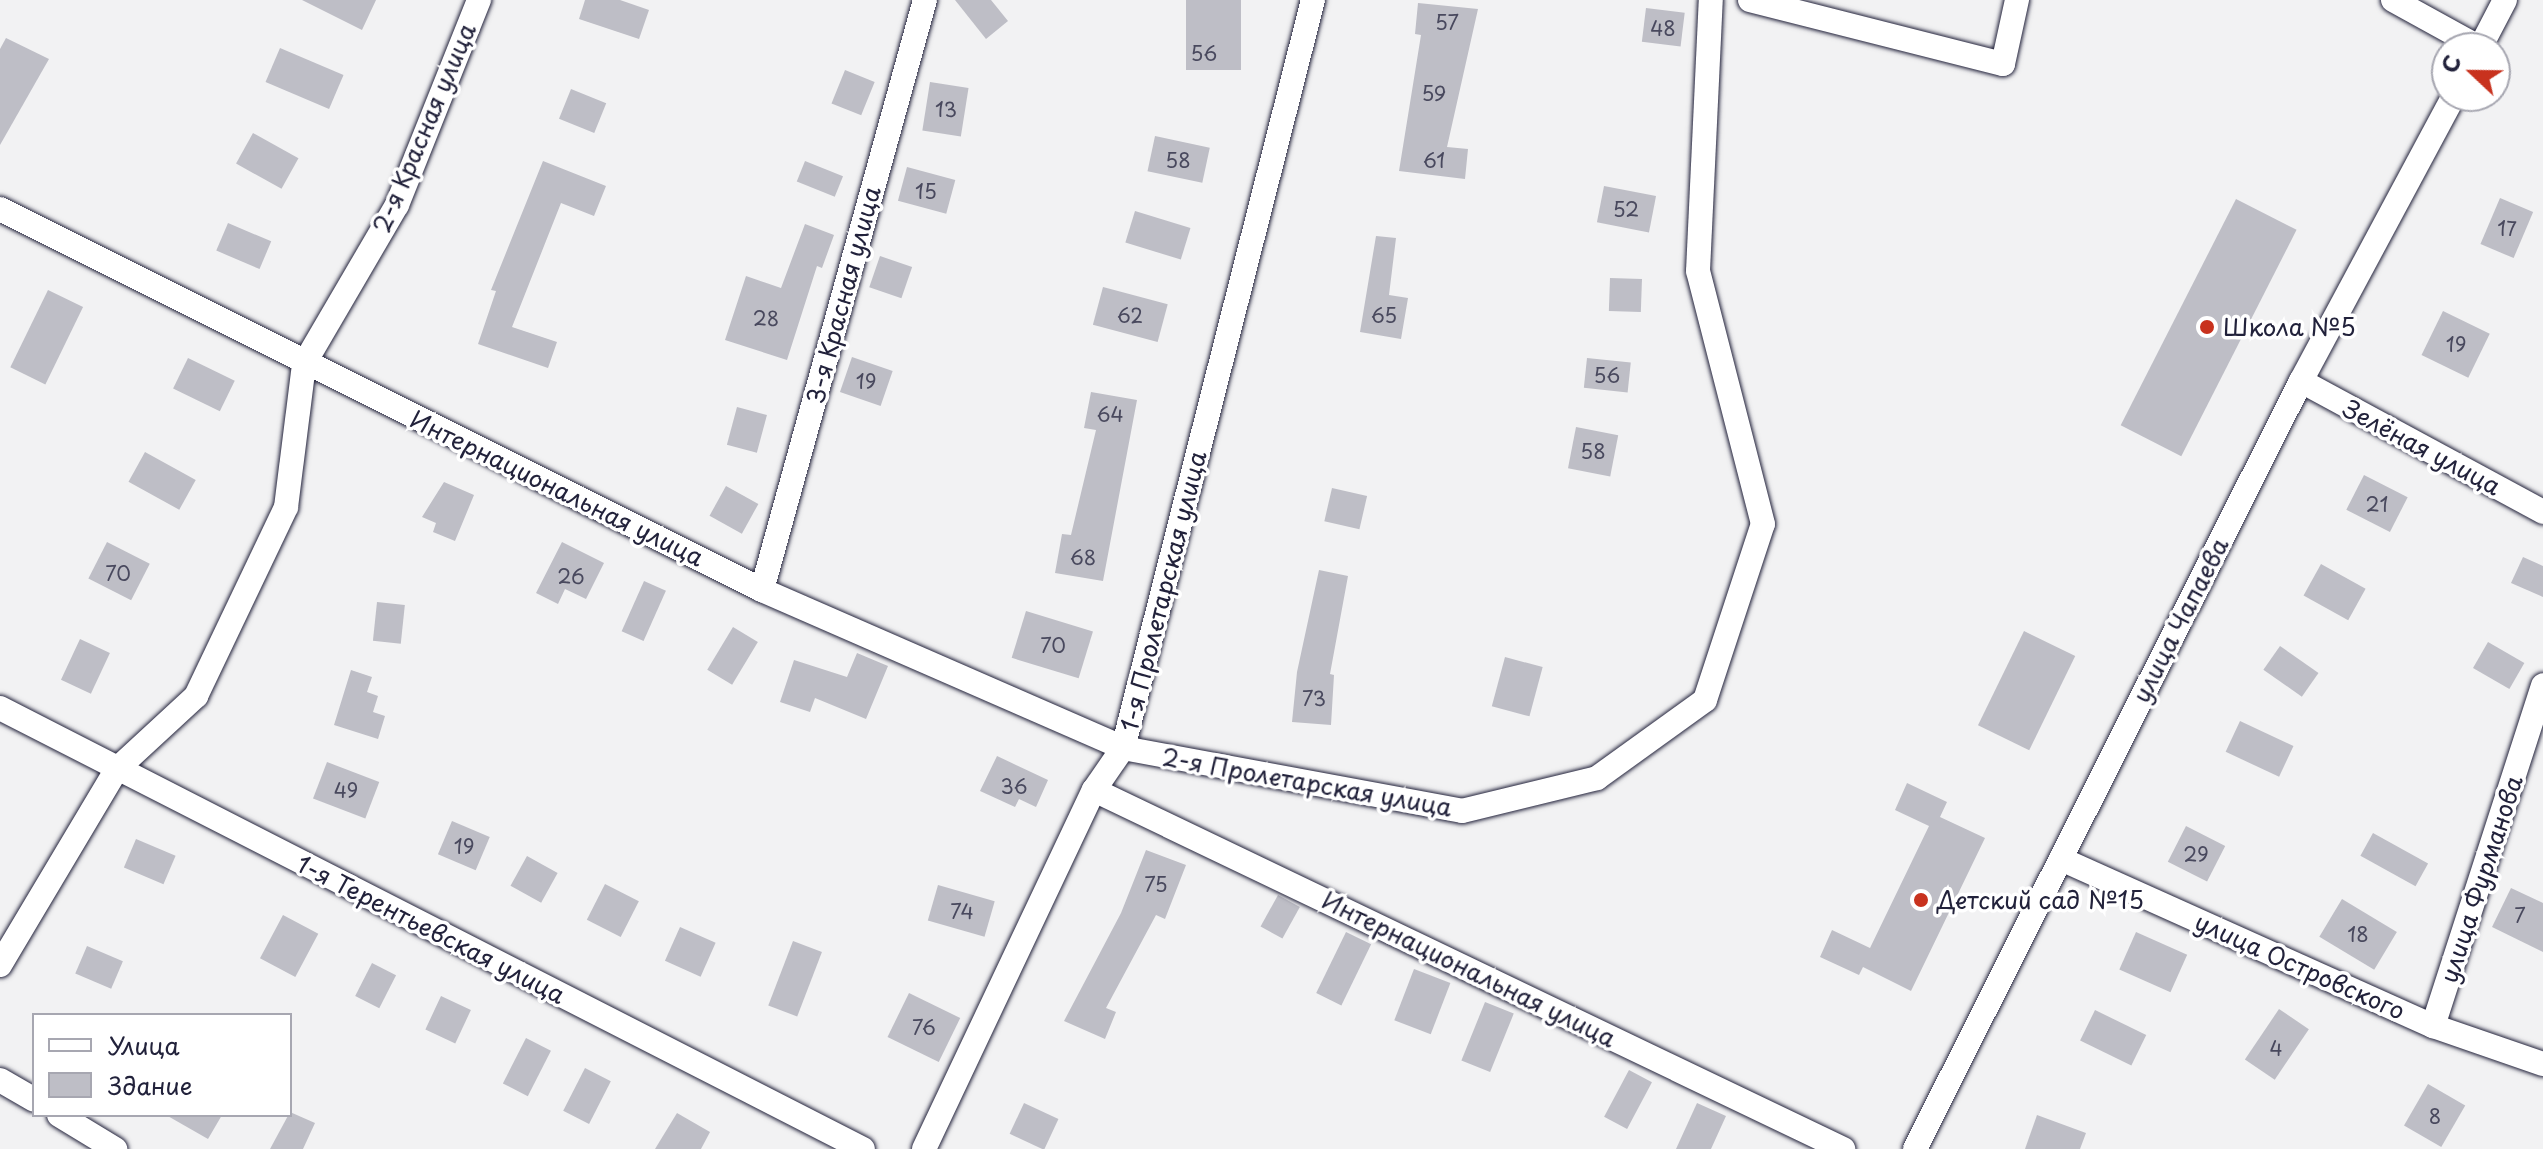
<!DOCTYPE html>
<html>
<head>
<meta charset="utf-8">
<style>
	body { margin:0 }
	#map { position:relative; width:2543px; height:1149px; overflow:hidden; background:#f2f2f3; font-family:"Playpen Sans",sans-serif }
	div>[style] { position:absolute }
	[style*='--x'] { left:calc(var(--x)*1px); top:calc(var(--y)*1px); width:calc(var(--w)*1px); rotate:calc(var(--a)*1deg) }
	.building>* { inset:0; background:#bebec6; transform-origin:0 0 }
	.roads { filter:drop-shadow(0 0 2px #22223b) drop-shadow(0 0 2px #22223b) }
	.street>* { height:24px; margin:-12px; padding:0 12px; transform-origin:12px; border-radius:12px; background:#fff }
	.dots>* { width:22px; height:22px; translate:-50% -50%; box-sizing:border-box; border:4px solid #fff; border-radius:50% }
	span { translate:-50% -50%; white-space:nowrap; text-align:center; line-height:1.15; -webkit-text-stroke:7px #fff; paint-order:stroke }
	.number-label { font-size:20px; color:#49495e }
	.number-label span { -webkit-text-stroke-width:0 }
	.street-label { font-size:24px; color:#22223b }
	.poi-label { font-size:24px; color:#22223b }
	.left { translate:0 -50%; text-align:left }
	.legend { position:absolute; left:32px; top:1013px; width:260px; height:104px; box-sizing:border-box; background:#fff; border:2px solid #a7a7b1; margin:0; padding:10px 14px; list-style:none; font-size:24px; color:#22223b }
	.legend li { display:flex; align-items:center; gap:16px; height:40px }
	.legend b { width:40px; border:2px solid #a7a7b1 }
	.north { position:absolute; left:2431px; top:32px; width:80px; height:80px; box-sizing:border-box; background:#fff; border:2px solid #a7a7b1; border-radius:50%; rotate:292deg; font-size:22px; font-weight:700; line-height:32px; text-align:center; color:#22223b }
	.north::after { content:''; display:block; margin:auto; width:28px; height:36px; background:#c8321e; clip-path:polygon(50% 0,100% 100%,50% 72%,0 100%) }
</style>
</head>
<body>
<div id="map">
	<div class="building">
		<div style="clip-path:polygon(302px 0,376px 0,362px 30px)"></div>
		<div style="clip-path:polygon(585px 0,620px 0,649px 10px,639px 39px,579px 19px)"></div>
		<div style="clip-path:polygon(955px 0,991px 0,1008px 21px,986px 39px)"></div>
		<div style="left:1186px;top:0;width:55px;height:70px"></div>
		<div style="clip-path:polygon(1418px 3px,1478px 9px,1447px 147px,1468px 149px,1465px 179px,1399px 171px,1421px 35px,1415px 34px)"></div>
		<div style="left:1646px;top:8px;width:39px;height:34px;rotate:7deg"></div>
		<div style="clip-path:polygon(6px 38px,49px 59px,0 145px,0 49px)"></div>
		<div style="left:280px;top:48px;width:69px;height:37px;rotate:23deg"></div>
		<div style="left:845px;top:70px;width:32px;height:36px;rotate:22deg"></div>
		<div style="left:930px;top:82px;width:39px;height:49px;rotate:9deg"></div>
		<div style="left:571px;top:89px;width:38px;height:32px;rotate:22deg"></div>
		<div style="left:253px;top:133px;width:52px;height:35px;rotate:29deg"></div>
		<div style="left:1155px;top:136px;width:56px;height:36px;rotate:12deg"></div>
		<div style="clip-path:polygon(543px 161px,606px 186px,594px 216px,561px 203px,512px 327px,557px 342px,548px 368px,478px 344px,496px 291px,491px 290px)"></div>
		<div style="left:805px;top:161px;width:41px;height:22px;rotate:22deg"></div>
		<div style="left:907px;top:167px;width:50px;height:35px;rotate:15deg"></div>
		<div style="left:1604px;top:186px;width:53px;height:37px;rotate:11deg"></div>
		<div style="left:2500px;top:198px;width:36px;height:50px;rotate:23deg"></div>
		<div style="left:2236px;top:199px;width:68px;height:254px;rotate:27deg"></div>
		<div style="left:1135px;top:211px;width:58px;height:33px;rotate:17deg"></div>
		<div style="left:228px;top:223px;width:47px;height:30px;rotate:23deg"></div>
		<div style="clip-path:polygon(805px 224px,834px 235px,822px 268px,817px 266px,787px 360px,725px 340px,746px 276px,781px 288px)"></div>
		<div style="clip-path:polygon(1376px 236px,1396px 238px,1389px 295px,1408px 298px,1401px 339px,1360px 332px)"></div>
		<div style="left:880px;top:256px;width:34px;height:33px;rotate:19deg"></div>
		<div style="left:1610px;top:278px;width:32px;height:33px;rotate:2deg"></div>
		<div style="left:1103px;top:287px;width:67px;height:39px;rotate:15deg"></div>
		<div style="left:48px;top:290px;width:39px;height:86px;rotate:26deg"></div>
		<div style="left:2443px;top:311px;width:52px;height:49px;rotate:26deg"></div>
		<div style="left:852px;top:357px;width:43px;height:37px;rotate:19deg"></div>
		<div style="left:188px;top:358px;width:52px;height:34px;rotate:26deg"></div>
		<div style="left:1587px;top:358px;width:44px;height:30px;rotate:6deg"></div>
		<div style="clip-path:polygon(1091px 392px,1137px 400px,1103px 581px,1055px 573px,1062px 534px,1071px 535px,1096px 430px,1084px 428px)"></div>
		<div style="left:737px;top:407px;width:31px;height:39px;rotate:15deg"></div>
		<div style="left:1576px;top:427px;width:43px;height:42px;rotate:11deg"></div>
		<div style="left:145px;top:452px;width:58px;height:34px;rotate:29deg"></div>
		<div style="left:2364px;top:475px;width:49px;height:39px;rotate:27deg"></div>
		<div style="clip-path:polygon(444px 482px,474px 495px,455px 541px,433px 532px,436px 523px,422px 517px)"></div>
		<div style="left:726px;top:486px;width:37px;height:34px;rotate:29deg"></div>
		<div style="left:1332px;top:488px;width:36px;height:34px;rotate:13deg"></div>
		<div style="left:107px;top:542px;width:48px;height:41px;rotate:27deg"></div>
		<div style="clip-path:polygon(562px 542px,604px 563px,586px 599px,565px 589px,558px 604px,536px 593px)"></div>
		<div style="clip-path:polygon(2523px 557px,2543px 566px,2543px 597px,2511px 583px)"></div>
		<div style="left:2321px;top:564px;width:51px;height:36px;rotate:29deg"></div>
		<div style="clip-path:polygon(1319px 570px,1348px 576px,1330px 674px,1334px 675px,1331px 725px,1292px 722px,1297px 672px)"></div>
		<div style="left:644px;top:581px;width:24px;height:55px;rotate:24deg"></div>
		<div style="left:377px;top:602px;width:28px;height:39px;rotate:6deg"></div>
		<div style="left:1026px;top:611px;width:70px;height:49px;rotate:17deg"></div>
		<div style="left:733px;top:627px;width:29px;height:50px;rotate:31deg"></div>
		<div style="left:2024px;top:631px;width:57px;height:105px;rotate:26deg"></div>
		<div style="left:80px;top:639px;width:33px;height:45px;rotate:25deg"></div>
		<div style="left:2488px;top:642px;width:42px;height:30px;rotate:30deg"></div>
		<div style="left:2280px;top:646px;width:47px;height:29px;rotate:35deg"></div>
		<div style="clip-path:polygon(857px 653px,888px 666px,866px 719px,815px 698px,810px 712px,780px 702px,794px 660px,847px 677px)"></div>
		<div style="left:1505px;top:657px;width:39px;height:51px;rotate:15deg"></div>
		<div style="clip-path:polygon(351px 670px,372px 677px,367px 692px,378px 696px,373px 712px,385px 716px,378px 739px,334px 725px)"></div>
		<div style="left:2240px;top:721px;width:59px;height:34px;rotate:25deg"></div>
		<div style="clip-path:polygon(997px 756px,1048px 780px,1036px 807px,1019px 799px,1015px 807px,980px 791px)"></div>
		<div style="left:327px;top:762px;width:56px;height:39px;rotate:21deg"></div>
		<div style="clip-path:polygon(1907px 783px,1947px 802px,1940px 817px,1985px 838px,1911px 991px,1863px 967px,1859px 975px,1820px 957px,1832px 930px,1870px 948px,1929px 826px,1895px 810px)"></div>
		<div style="left:452px;top:821px;width:41px;height:36px;rotate:23deg"></div>
		<div style="left:2186px;top:826px;width:44px;height:40px;rotate:27deg"></div>
		<div style="left:2373px;top:833px;width:63px;height:26px;rotate:29deg"></div>
		<div style="left:136px;top:839px;width:43px;height:31px;rotate:23deg"></div>
		<div style="clip-path:polygon(1146px 850px,1186px 865px,1165px 919px,1156px 915px,1106px 1008px,1116px 1012px,1105px 1039px,1064px 1021px,1121px 913px)"></div>
		<div style="left:527px;top:856px;width:35px;height:34px;rotate:29deg"></div>
		<div style="left:605px;top:884px;width:38px;height:40px;rotate:27deg"></div>
		<div style="left:938px;top:885px;width:59px;height:37px;rotate:16deg"></div>
		<div style="clip-path:polygon(2511px 888px,2543px 903px,2543px 952px,2492px 927px)"></div>
		<div style="left:1278px;top:895px;width:25px;height:36px;rotate:29deg"></div>
		<div style="left:2342px;top:899px;width:64px;height:44px;rotate:31deg"></div>
		<div style="left:283px;top:915px;width:40px;height:49px;rotate:28deg"></div>
		<div style="left:680px;top:927px;width:39px;height:37px;rotate:24deg"></div>
		<div style="left:1346px;top:932px;width:28px;height:68px;rotate:26deg"></div>
		<div style="left:2136px;top:932px;width:56px;height:41px;rotate:24deg"></div>
		<div style="left:793px;top:941px;width:31px;height:69px;rotate:21deg"></div>
		<div style="left:87px;top:946px;width:39px;height:30px;rotate:23deg"></div>
		<div style="left:372px;top:963px;width:27px;height:37px;rotate:27deg"></div>
		<div style="left:1414px;top:969px;width:39px;height:55px;rotate:21deg"></div>
		<div style="left:909px;top:993px;width:57px;height:49px;rotate:26deg"></div>
		<div style="left:441px;top:996px;width:33px;height:37px;rotate:25deg"></div>
		<div style="left:1485px;top:1002px;width:31px;height:63px;rotate:22deg"></div>
		<div style="left:2279px;top:1009px;width:36px;height:61px;rotate:34deg"></div>
		<div style="left:2095px;top:1010px;width:57px;height:34px;rotate:26deg"></div>
		<div style="left:526px;top:1038px;width:28px;height:51px;rotate:27deg"></div>
		<div style="left:585px;top:1068px;width:29px;height:48px;rotate:27deg"></div>
		<div style="left:1629px;top:1070px;width:26px;height:53px;rotate:28deg"></div>
		<div style="left:2428px;top:1084px;width:43px;height:48px;rotate:30deg"></div>
		<div style="left:1024px;top:1103px;width:38px;height:34px;rotate:25deg"></div>
		<div style="clip-path:polygon(1697px 1103px,1726px 1116px,1711px 1149px,1676px 1149px)"></div>
		<div style="clip-path:polygon(290px 1112px,315px 1123px,303px 1149px,270px 1149px)"></div>
		<div style="clip-path:polygon(677px 1113px,710px 1132px,701px 1149px,655px 1149px)"></div>
		<div style="clip-path:polygon(166px 1115px,222px 1115px,208px 1139px)"></div>
		<div style="clip-path:polygon(2037px 1115px,2086px 1133px,2080px 1149px,2025px 1149px)"></div>
	</div>
	<div class="roads">
		<div class="street">
			<div style="--x:1750;--y:0;--w:261;--a:14.2"></div>
			<div style="--x:2003;--y:64;--w:66;--a:-77.7"></div>
			<div style="--x:2393;--y:0;--w:99;--a:28.9"></div>
			<div style="--x:2480;--y:48;--w:54;--a:-62.5"></div>
			<div style="--x:0;--y:209;--w:852;--a:26.57"></div>
			<div style="--x:762;--y:590;--w:394;--a:23.6"></div>
			<div style="--x:1123;--y:748;--w:345;--a:10.5"></div>
			<div style="--x:1462;--y:811;--w:139;--a:-13.7"></div>
			<div style="--x:1597;--y:778;--w:133;--a:-35.8"></div>
			<div style="--x:1705;--y:700;--w:185;--a:-71.8"></div>
			<div style="--x:1763;--y:524;--w:261;--a:-104.4"></div>
			<div style="--x:1698;--y:271;--w:271;--a:-87.3"></div>
			<div style="--x:2301;--y:381;--w:275;--a:28.4"></div>
			<div style="--x:762;--y:590;--w:612;--a:-74.56"></div>
			<div style="--x:0;--y:708;--w:969;--a:27.07"></div>
			<div style="--x:1094;--y:790;--w:831;--a:25.61"></div>
			<div style="--x:2061;--y:859;--w:408;--a:24.2"></div>
			<div style="--x:2433;--y:1026;--w:116;--a:19.1"></div>
			<div style="--x:0;--y:965;--w:228;--a:-59.2"></div>
			<div style="--x:117;--y:769;--w:108;--a:-42.7"></div>
			<div style="--x:196;--y:696;--w:209;--a:-64.5"></div>
			<div style="--x:286;--y:507;--w:144;--a:-82.8"></div>
			<div style="--x:304;--y:364;--w:184;--a:-59.7"></div>
			<div style="--x:397;--y:205;--w:221;--a:-68.2"></div>
			<div style="--x:2433;--y:1026;--w:358;--a:-72.1"></div>
			<div style="--x:0;--y:1080;--w:39;--a:30"></div>
			<div style="--x:59;--y:1115;--w:66;--a:31.3"></div>
			<div style="--x:924;--y:1149;--w:397;--a:-64.7"></div>
			<div style="--x:1094;--y:790;--w:51;--a:-55.4"></div>
			<div style="--x:1123;--y:748;--w:772;--a:-75.75"></div>
			<div style="--x:1915;--y:1149;--w:860;--a:-63.32"></div>
			<div style="--x:2301;--y:381;--w:323;--a:-61.8"></div>
		</div>
	</div>
	<div class="dots">
		<div style="left:2207px;top:327px;background:#c8321e"></div>
		<div style="left:1921px;top:900px;background:#c8321e"></div>
	</div>
	<div class="number-label">
		<span style="left:1447px;top:22px">57</span>
		<span style="left:1663px;top:28px">48</span>
		<span style="left:1204px;top:53px">56</span>
		<span style="left:1434px;top:93px">59</span>
		<span style="left:946px;top:109px">13</span>
		<span style="left:1178px;top:160px">58</span>
		<span style="left:1434px;top:160px">61</span>
		<span style="left:926px;top:191px">15</span>
		<span style="left:1626px;top:209px">52</span>
		<span style="left:2507px;top:228px">17</span>
		<span style="left:1130px;top:315px">62</span>
		<span style="left:1384px;top:315px">65</span>
		<span style="left:766px;top:318px">28</span>
		<span style="left:2456px;top:344px">19</span>
		<span style="left:1607px;top:375px">56</span>
		<span style="left:866px;top:381px">19</span>
		<span style="left:1110px;top:414px">64</span>
		<span style="left:1593px;top:451px">58</span>
		<span style="left:2377px;top:504px">21</span>
		<span style="left:1083px;top:557px">68</span>
		<span style="left:118px;top:573px">70</span>
		<span style="left:571px;top:576px">26</span>
		<span style="left:1053px;top:645px">70</span>
		<span style="left:1314px;top:698px">73</span>
		<span style="left:1014px;top:786px">36</span>
		<span style="left:346px;top:790px">49</span>
		<span style="left:464px;top:846px">19</span>
		<span style="left:2196px;top:854px">29</span>
		<span style="left:1156px;top:884px">75</span>
		<span style="left:962px;top:911px">74</span>
		<span style="left:2520px;top:915px">7</span>
		<span style="left:2358px;top:934px">18</span>
		<span style="left:924px;top:1027px">76</span>
		<span style="left:2276px;top:1048px">4</span>
		<span style="left:2435px;top:1116px">8</span>
	</div>
	<div class="street-label">
		<span style="left:424px;top:128px;rotate:-67deg">2-я Красная улица</span>
		<span style="left:843px;top:295px;rotate:-75deg">3-я Красная улица</span>
		<span style="left:2422px;top:447px;rotate:28deg">Зелёная улица</span>
		<span style="left:557px;top:488px;rotate:26deg">Интернациональная улица</span>
		<span style="left:1163px;top:591px;rotate:-76deg">1-я Пролетарская улица</span>
		<span style="left:2180px;top:620px;rotate:-63deg">улица Чапаева</span>
		<span style="left:1307px;top:782px;rotate:10deg">2-я Пролетарская улица</span>
		<span style="left:2481px;top:879px;rotate:-72deg">улица Фурманова</span>
		<span style="left:431px;top:929px;rotate:27deg">1-я Терентьевская улица</span>
		<span style="left:2300px;top:966px;rotate:24deg">улица Островского</span>
		<span style="left:1469px;top:969px;rotate:26deg">Интернациональная улица</span>
	</div>
	<div class="poi-label">
		<span class="left" style="left:2223px;top:327px">Школа №5</span>
		<span class="left" style="left:1937px;top:900px">Детский сад №15</span>
	</div>
	<ul class="legend">
	<li><b style="height:10px;background:#fff"></b>Улица</li>
	<li><b style="height:22px;background:#bebec6"></b>Здание</li>
	</ul>
	<div class="north">С</div>
</div>
</body>
</html>
